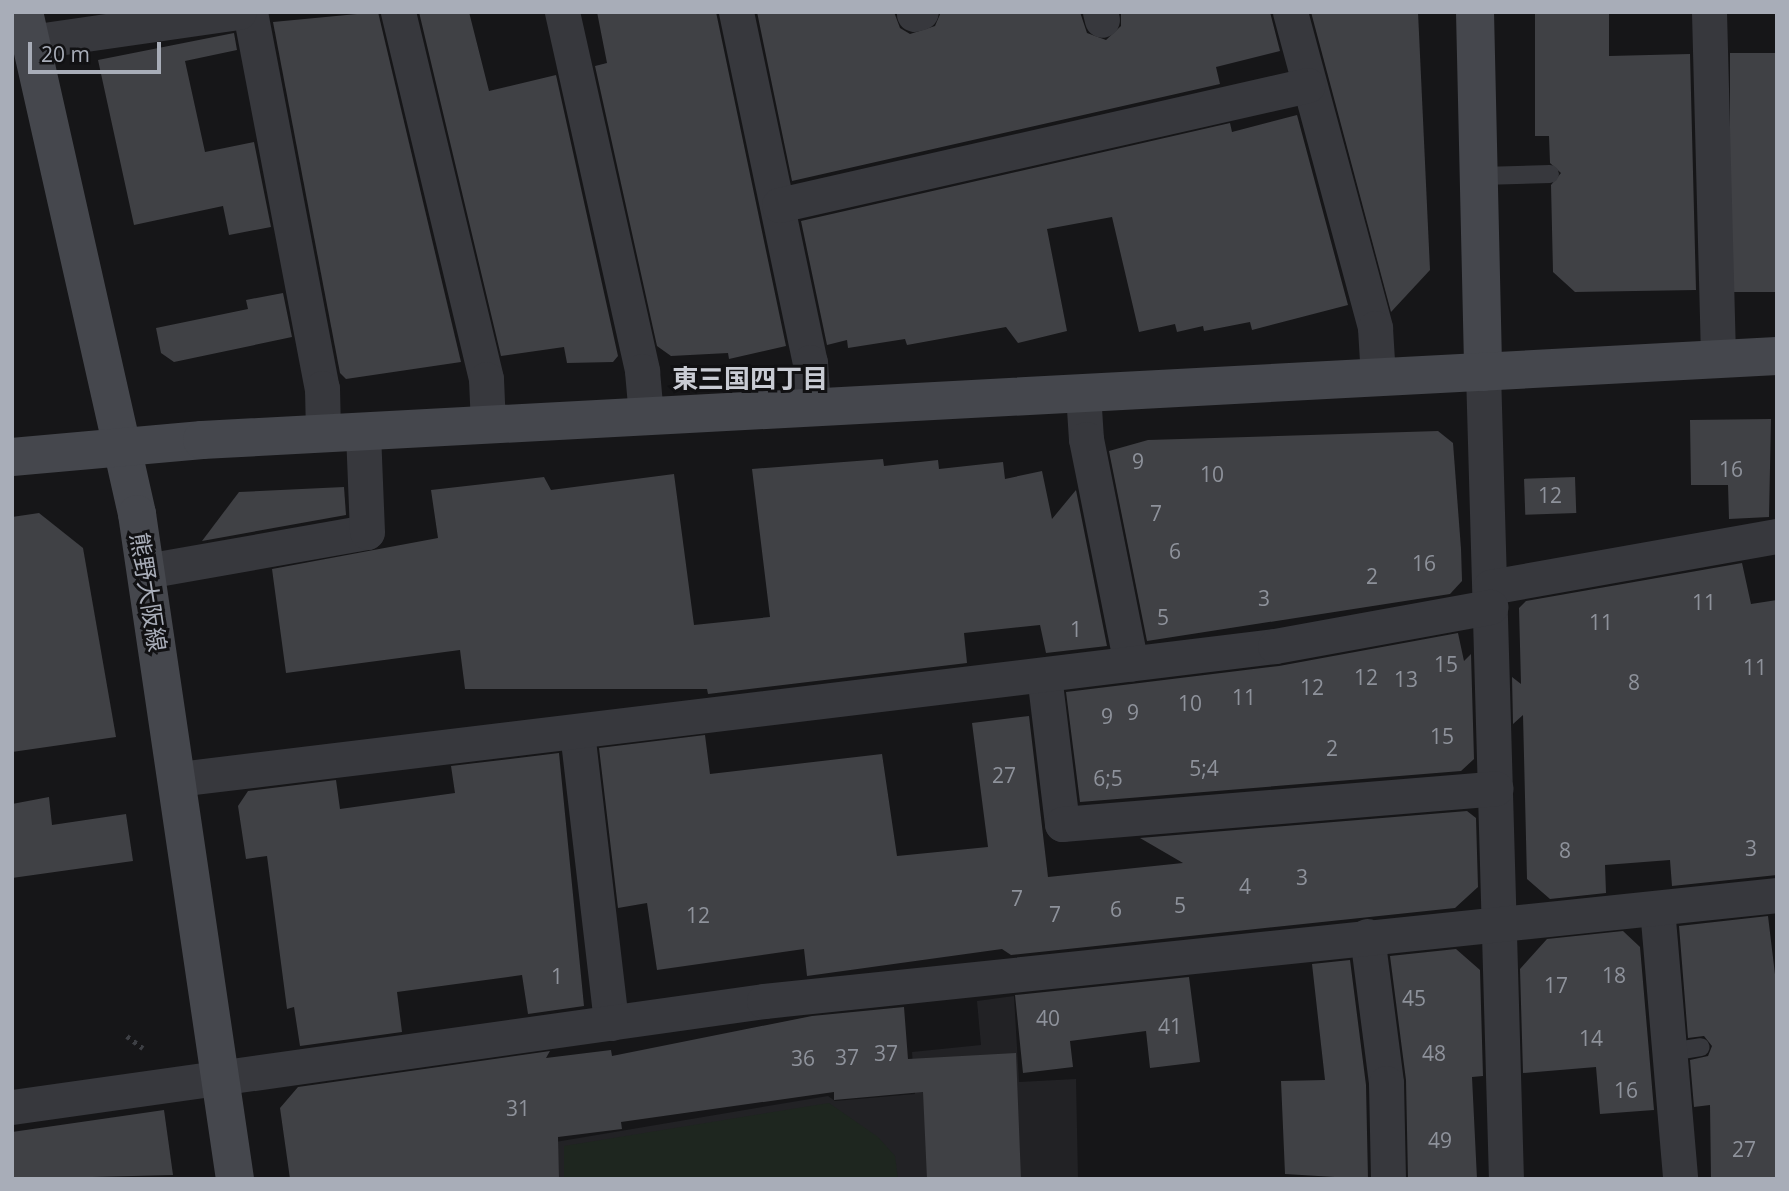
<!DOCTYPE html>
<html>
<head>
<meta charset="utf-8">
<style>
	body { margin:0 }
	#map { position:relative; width:1789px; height:1191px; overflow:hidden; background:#161618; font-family:"Open Sans","Noto Sans JP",sans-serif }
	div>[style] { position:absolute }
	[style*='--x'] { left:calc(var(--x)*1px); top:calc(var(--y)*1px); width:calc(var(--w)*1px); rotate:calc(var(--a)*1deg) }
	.built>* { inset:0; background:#222225 }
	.green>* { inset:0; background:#1e261f }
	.building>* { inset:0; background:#404145; transform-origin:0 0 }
	.path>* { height:4.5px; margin-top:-2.25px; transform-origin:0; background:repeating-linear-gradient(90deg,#3d3f44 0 3.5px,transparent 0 8.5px) }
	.lane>* { height:18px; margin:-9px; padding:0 9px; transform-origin:9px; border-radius:9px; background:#37383d }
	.street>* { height:35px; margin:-17.5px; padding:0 17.5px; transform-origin:17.5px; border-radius:17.5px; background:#37383d }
	.secondary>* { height:38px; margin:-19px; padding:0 19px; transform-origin:19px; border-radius:19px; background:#45474d }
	span { translate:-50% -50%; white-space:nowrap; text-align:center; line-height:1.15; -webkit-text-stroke:6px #111113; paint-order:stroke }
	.number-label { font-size:21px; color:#8e929b }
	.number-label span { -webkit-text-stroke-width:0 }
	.street-label { font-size:24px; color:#a8adb8 }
	.neighbourhood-label { font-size:26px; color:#c9ccd4; font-weight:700 }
	.frame { position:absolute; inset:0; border:14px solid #a8adb8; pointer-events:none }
	.scale { position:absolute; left:28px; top:42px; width:133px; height:32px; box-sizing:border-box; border:4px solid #a8adb8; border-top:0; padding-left:9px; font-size:21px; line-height:24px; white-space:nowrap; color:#a8adb8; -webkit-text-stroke:5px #111113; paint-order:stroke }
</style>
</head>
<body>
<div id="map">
	<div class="built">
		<div style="clip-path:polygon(1014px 996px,1019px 1082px,1076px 1079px,1078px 1179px,462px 1179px,460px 1158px,828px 1096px,835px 1101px,915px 1094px,912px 1052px,981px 1045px,977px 1001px)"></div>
	</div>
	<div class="green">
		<div style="clip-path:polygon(829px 1103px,878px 1137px,895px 1156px,898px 1179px,564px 1179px,564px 1146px)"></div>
	</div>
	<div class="building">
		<div style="clip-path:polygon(378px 12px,461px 362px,346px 379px,340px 373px,273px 22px)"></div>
		<div style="clip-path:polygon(419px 12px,469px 12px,489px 91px,556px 75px,618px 356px,613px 362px,567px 363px,564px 347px,501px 356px)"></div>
		<div style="clip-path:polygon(597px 12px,716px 12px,786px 346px,729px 359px,728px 353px,671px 356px,657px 346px,595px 66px,607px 63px)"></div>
		<div style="clip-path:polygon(757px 12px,894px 12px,900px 28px,910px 34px,935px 26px,941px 12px,1080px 12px,1087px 33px,1106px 40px,1121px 26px,1121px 12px,1270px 12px,1280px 51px,1216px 67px,1220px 84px,792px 181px)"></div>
		<div style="clip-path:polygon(1311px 12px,1418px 12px,1430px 270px,1391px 312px)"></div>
		<div style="clip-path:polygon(1535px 12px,1609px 12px,1609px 56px,1690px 54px,1696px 290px,1575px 292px,1553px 272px,1551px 185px,1561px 173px,1550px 163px,1549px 136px,1535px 136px)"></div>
		<div style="clip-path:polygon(234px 33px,237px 50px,185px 61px,205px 152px,254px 142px,271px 227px,229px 235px,223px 206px,134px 225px,98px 60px)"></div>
		<div style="left:1777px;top:53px;width:239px;height:47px;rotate:90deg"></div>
		<div style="clip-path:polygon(1297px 115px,1348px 305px,1252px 330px,1250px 322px,1204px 331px,1203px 326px,1177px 332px,1175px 324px,1139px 332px,1112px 217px,1047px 229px,1067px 331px,1018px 343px,1006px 327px,907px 345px,905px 339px,848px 348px,847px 340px,827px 345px,801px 221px,1230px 123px,1232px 132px)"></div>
		<div style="clip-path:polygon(283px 293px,292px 337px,174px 362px,161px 353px,156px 328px,248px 309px,246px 300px)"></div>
		<div style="clip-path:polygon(1771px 419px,1769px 517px,1729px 519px,1728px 485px,1691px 485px,1690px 420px)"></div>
		<div style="clip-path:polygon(1438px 431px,1453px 443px,1461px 549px,1462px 581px,1450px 594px,1147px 641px,1109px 451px,1148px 440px)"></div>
		<div style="clip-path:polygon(883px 459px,884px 466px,938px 460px,939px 469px,1003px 462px,1005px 479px,1042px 471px,1052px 519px,1076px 490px,1107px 646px,1046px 653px,1040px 625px,964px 633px,967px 663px,708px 694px,707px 689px,465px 689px,460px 650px,286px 673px,272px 569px,438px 538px,431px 490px,544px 477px,551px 490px,674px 474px,694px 625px,770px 617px,752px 469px)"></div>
		<div style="left:1575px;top:477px;width:36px;height:51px;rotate:88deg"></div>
		<div style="clip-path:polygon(344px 487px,346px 515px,202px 541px,239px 492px)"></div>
		<div style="clip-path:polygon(39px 513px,83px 548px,116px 737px,12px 752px,12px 517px)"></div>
		<div style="clip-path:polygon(1742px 563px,1751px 604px,1777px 600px,1777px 875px,1672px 886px,1670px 860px,1605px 865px,1606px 893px,1550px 899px,1527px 879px,1523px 715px,1513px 724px,1512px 677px,1521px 684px,1519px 608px,1526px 601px)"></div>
		<div style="clip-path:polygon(1458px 633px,1464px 661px,1471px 654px,1474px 759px,1461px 771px,1080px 802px,1066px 692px,1279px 666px)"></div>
		<div style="clip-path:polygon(1029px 716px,1048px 877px,1183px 863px,1140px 838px,1467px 811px,1476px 818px,1478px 887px,1455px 908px,1011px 955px,1002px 949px,807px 976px,804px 949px,657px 970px,647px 903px,618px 908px,599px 748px,705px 735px,710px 774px,882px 754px,897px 856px,988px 847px,972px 723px)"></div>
		<div style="clip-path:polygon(559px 753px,584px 1006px,528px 1014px,522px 975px,397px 992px,402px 1032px,300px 1046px,294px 1007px,287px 1009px,267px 856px,246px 859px,238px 806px,248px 791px,336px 780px,340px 809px,455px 793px,451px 766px)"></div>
		<div style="clip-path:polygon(49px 797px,52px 825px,126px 814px,133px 861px,12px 878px,12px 804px)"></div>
		<div style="clip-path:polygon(1768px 916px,1777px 991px,1777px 1179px,1711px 1179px,1710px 1105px,1694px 1107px,1690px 1060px,1708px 1056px,1712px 1046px,1704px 1036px,1688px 1038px,1679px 926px)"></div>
		<div style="clip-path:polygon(1623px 931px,1640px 947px,1654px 1110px,1600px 1114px,1596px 1067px,1523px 1073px,1520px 969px,1547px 939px)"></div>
		<div style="clip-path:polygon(1456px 949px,1480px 970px,1483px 1076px,1472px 1077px,1477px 1179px,1408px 1179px,1406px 1080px,1390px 956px)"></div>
		<div style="clip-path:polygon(1350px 960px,1366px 1085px,1368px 1179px,1285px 1174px,1281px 1081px,1325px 1080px,1312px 964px)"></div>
		<div style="clip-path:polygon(1189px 977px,1200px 1062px,1150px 1068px,1146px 1031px,1070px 1041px,1073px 1067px,1023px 1073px,1015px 995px)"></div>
		<div style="clip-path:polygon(904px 1007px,908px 1059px,1016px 1053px,1021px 1179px,927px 1179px,923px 1092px,834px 1100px,834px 1092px,621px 1122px,622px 1129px,558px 1137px,559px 1179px,290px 1179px,280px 1108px,298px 1087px,550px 1051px,546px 1058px,611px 1050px,612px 1056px,812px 1016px)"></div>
		<div style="clip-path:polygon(164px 1110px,173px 1175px,12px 1179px,12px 1132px)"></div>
	</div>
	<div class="path">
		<div style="--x:127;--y:1036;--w:20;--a:37"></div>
	</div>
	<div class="lane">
		<div style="--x:1481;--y:176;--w:69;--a:-1.7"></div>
		<div style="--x:1670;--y:1052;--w:31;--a:-9"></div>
	</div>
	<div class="street">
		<div style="--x:250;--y:12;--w:383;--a:79.2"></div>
		<div style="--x:322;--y:388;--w:45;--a:88.7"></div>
		<div style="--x:398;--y:12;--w:377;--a:76.5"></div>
		<div style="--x:486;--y:379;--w:45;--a:87.5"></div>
		<div style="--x:562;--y:12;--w:368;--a:77.4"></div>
		<div style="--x:642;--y:371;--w:45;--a:84.9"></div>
		<div style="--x:736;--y:12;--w:358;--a:78.1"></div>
		<div style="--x:810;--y:362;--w:45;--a:86.2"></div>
		<div style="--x:1100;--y:12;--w:8;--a:76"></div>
		<div style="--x:1290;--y:12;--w:327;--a:74.9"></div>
		<div style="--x:1375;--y:328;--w:49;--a:86.5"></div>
		<div style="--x:1709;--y:12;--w:347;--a:88.5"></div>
		<div style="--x:914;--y:14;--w:7;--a:-16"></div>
		<div style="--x:30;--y:42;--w:211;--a:-8.2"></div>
		<div style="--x:779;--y:205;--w:542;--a:-12.78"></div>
		<div style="--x:1483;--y:372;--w:807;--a:88.37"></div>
		<div style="--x:1083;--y:393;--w:46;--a:86.3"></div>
		<div style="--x:1086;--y:439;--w:229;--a:78.7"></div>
		<div style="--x:146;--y:571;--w:224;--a:-10"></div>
		<div style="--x:367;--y:532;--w:101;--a:-92.3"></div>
		<div style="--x:1490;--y:587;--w:291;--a:-10.1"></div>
		<div style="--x:1044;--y:675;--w:150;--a:83.1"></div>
		<div style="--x:1062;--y:824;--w:435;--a:-4.7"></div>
		<div style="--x:577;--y:732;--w:293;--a:83.3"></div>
		<div style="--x:178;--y:779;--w:1105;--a:-6.91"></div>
		<div style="--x:1275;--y:646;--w:219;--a:-10.3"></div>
		<div style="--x:1657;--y:908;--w:272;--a:85.1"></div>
		<div style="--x:1367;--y:936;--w:148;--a:82.6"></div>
		<div style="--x:1386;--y:1083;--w:96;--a:88.8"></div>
		<div style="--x:12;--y:1107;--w:759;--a:-8.02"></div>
		<div style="--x:764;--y:1001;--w:1019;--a:-5.97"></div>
	</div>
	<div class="secondary">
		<div style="--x:24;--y:12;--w:515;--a:77.31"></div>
		<div style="--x:137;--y:514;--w:672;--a:81.62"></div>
		<div style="--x:1475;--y:12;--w:360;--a:88.7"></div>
		<div style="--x:12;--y:457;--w:191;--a:-5.1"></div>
		<div style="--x:202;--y:440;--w:1577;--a:-3.05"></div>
	</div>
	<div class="number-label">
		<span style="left:1138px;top:461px">9</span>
		<span style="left:1731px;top:469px">16</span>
		<span style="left:1212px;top:474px">10</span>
		<span style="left:1550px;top:495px">12</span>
		<span style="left:1156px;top:513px">7</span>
		<span style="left:1175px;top:551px">6</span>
		<span style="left:1424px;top:563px">16</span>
		<span style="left:1372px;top:576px">2</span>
		<span style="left:1264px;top:598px">3</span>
		<span style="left:1704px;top:602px">11</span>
		<span style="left:1163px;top:617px">5</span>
		<span style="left:1601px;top:622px">11</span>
		<span style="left:1076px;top:629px">1</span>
		<span style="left:1446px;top:664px">15</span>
		<span style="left:1755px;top:667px">11</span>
		<span style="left:1366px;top:677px">12</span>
		<span style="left:1406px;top:679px">13</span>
		<span style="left:1634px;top:682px">8</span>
		<span style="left:1312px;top:687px">12</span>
		<span style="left:1244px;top:697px">11</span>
		<span style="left:1190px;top:703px">10</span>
		<span style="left:1133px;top:712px">9</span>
		<span style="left:1107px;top:716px">9</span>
		<span style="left:1442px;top:736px">15</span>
		<span style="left:1332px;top:748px">2</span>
		<span style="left:1204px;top:768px">5;4</span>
		<span style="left:1004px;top:775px">27</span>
		<span style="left:1108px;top:778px">6;5</span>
		<span style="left:1751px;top:848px">3</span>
		<span style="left:1565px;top:850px">8</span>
		<span style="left:1302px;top:877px">3</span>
		<span style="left:1245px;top:886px">4</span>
		<span style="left:1017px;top:898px">7</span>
		<span style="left:1180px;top:905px">5</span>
		<span style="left:1116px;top:909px">6</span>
		<span style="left:1055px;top:914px">7</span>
		<span style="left:698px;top:915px">12</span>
		<span style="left:1614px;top:975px">18</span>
		<span style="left:557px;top:976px">1</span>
		<span style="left:1556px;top:985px">17</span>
		<span style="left:1414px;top:998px">45</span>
		<span style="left:1048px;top:1018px">40</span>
		<span style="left:1170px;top:1026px">41</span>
		<span style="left:1591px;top:1038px">14</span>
		<span style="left:886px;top:1053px">37</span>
		<span style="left:1434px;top:1053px">48</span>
		<span style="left:847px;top:1057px">37</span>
		<span style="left:803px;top:1058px">36</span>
		<span style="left:1626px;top:1090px">16</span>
		<span style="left:518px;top:1108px">31</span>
		<span style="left:1440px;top:1140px">49</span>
		<span style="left:1744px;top:1149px">27</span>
	</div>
	<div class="street-label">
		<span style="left:149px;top:592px;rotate:81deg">熊野大阪線</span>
	</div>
	<div class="neighbourhood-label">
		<span style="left:750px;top:379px">東三国四丁目</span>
	</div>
	<div class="frame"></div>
	<div class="scale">20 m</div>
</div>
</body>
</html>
